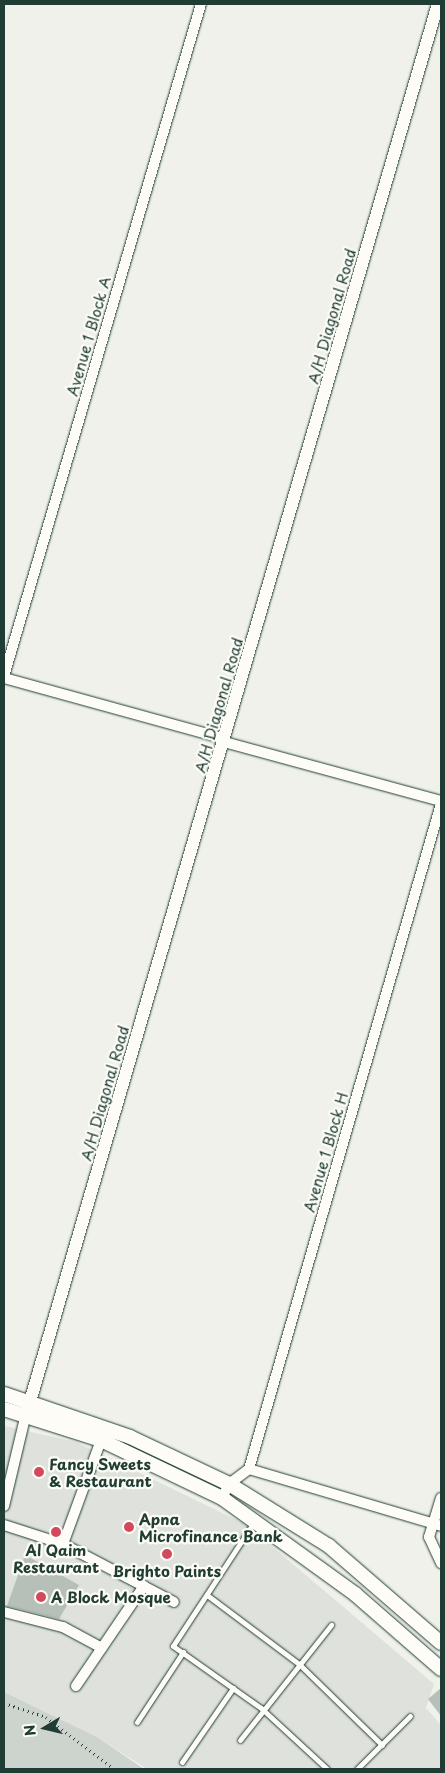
<!DOCTYPE html>
<html>
<head>
<meta charset="utf-8">
<style>
	body { margin:0 }
	#map { position:relative; width:445px; height:1773px; overflow:hidden; background:#f0f1eb; font-family:"Playpen Sans",sans-serif }
	div>[style] { position:absolute }
	[style*='--x'] { left:calc(var(--x)*1px); top:calc(var(--y)*1px); width:calc(var(--w)*1px); rotate:calc(var(--a)*1deg) }
	.built>* { inset:0; background:#dfe2dc }
	.green>* { inset:0; background:#cdd3cd }
	.building>* { inset:0; background:#b6bfb8 }
	.path>* { height:2.5px; margin-top:-1.25px; transform-origin:0; background:repeating-linear-gradient(90deg,#1f3d34 0 1px,transparent 0 5px) }
	.roads { filter:drop-shadow(0 0 1px #1f3d34) drop-shadow(0 0 1px #1f3d34) }
	.service>* { height:5px; margin:-2.5px; padding:0 2.5px; transform-origin:2.5px; border-radius:2.5px; background:#fdfcf7 }
	.minor>* { height:10px; margin:-5px; padding:0 5px; transform-origin:5px; border-radius:5px; background:#fdfcf7 }
	.tertiary>* { height:12px; margin:-6px; padding:0 6px; transform-origin:6px; border-radius:6px; background:#fdfcf7 }
	.secondary>* { height:14px; margin:-7px; padding:0 7px; transform-origin:7px; border-radius:7px; background:#fdfcf7 }
	.dots>* { width:14px; height:14px; translate:-50% -50%; box-sizing:border-box; border:2px solid #fdfcf7; border-radius:50% }
	span { translate:-50% -50%; white-space:nowrap; text-align:center; line-height:1.15; -webkit-text-stroke:4.5px #fdfcf7; paint-order:stroke }
	.street-label { font-size:15px; color:#1f3d34 }
	.poi-label { font-size:15px; color:#1f3d34; font-weight:700 }
	.left { translate:0 -50%; text-align:left }
	.frame { position:absolute; inset:0; border:5px solid #1f3d34; pointer-events:none }
	.north { position:absolute; left:20px; top:1703px; width:50px; height:50px; -webkit-text-stroke:4px #fdfcf7; paint-order:stroke; rotate:261deg; font-size:14px; font-weight:700; line-height:20px; text-align:center; color:#1f3d34 }
	.north::after { content:''; display:block; margin:auto; width:18px; height:22px; background:#1f3d34; clip-path:polygon(50% 0,100% 100%,50% 72%,0 100%) }
</style>
</head>
<body>
<div id="map">
	<div class="built">
		<div style="clip-path:polygon(4px 1426px,76px 1442px,247px 1525px,434px 1684px,426px 1708px,441px 1725px,441px 1769px,147px 1769px,97px 1737px,4px 1692px)"></div>
	</div>
	<div class="green">
		<div style="clip-path:polygon(4px 1692px,97px 1737px,144px 1769px,4px 1769px)"></div>
	</div>
	<div class="building">
		<div style="clip-path:polygon(25px 1555px,79px 1585px,59px 1619px,7px 1606px)"></div>
		<div style="clip-path:polygon(441px 1688px,441px 1716px,428px 1699px)"></div>
	</div>
	<div class="path">
		<div style="--x:4;--y:1703;--w:44;--a:18.4"></div>
		<div style="--x:46;--y:1717;--w:86;--a:37"></div>
	</div>
	<div class="roads">
		<div class="service">
			<div style="--x:254;--y:1522;--w:148;--a:123.2"></div>
			<div style="--x:173;--y:1646;--w:108;--a:35.2"></div>
			<div style="--x:261;--y:1708;--w:90;--a:42.7"></div>
			<div style="--x:207;--y:1595;--w:115;--a:36.9"></div>
			<div style="--x:299;--y:1664;--w:116;--a:44.3"></div>
			<div style="--x:137;--y:1722;--w:84;--a:-56.7"></div>
			<div style="--x:240;--y:1740;--w:147;--a:-51.6"></div>
			<div style="--x:182;--y:1762;--w:90;--a:-55.4"></div>
			<div style="--x:357;--y:1769;--w:75;--a:-45"></div>
		</div>
		<div class="minor">
			<div style="--x:4;--y:676;--w:700;--a:-73.66"></div>
			<div style="--x:4;--y:678;--w:229;--a:15.4"></div>
			<div style="--x:224;--y:742;--w:225;--a:15.2"></div>
			<div style="--x:249;--y:1469;--w:200;--a:16.5"></div>
			<div style="--x:222;--y:1498;--w:16;--a:-63"></div>
			<div style="--x:229;--y:1484;--w:25;--a:-37"></div>
			<div style="--x:249;--y:1469;--w:692;--a:-73.9"></div>
			<div style="--x:441;--y:1498;--w:41;--a:107.1"></div>
			<div style="--x:429;--y:1537;--w:29;--a:65"></div>
			<div style="--x:4;--y:1506;--w:95;--a:-76.6"></div>
			<div style="--x:4;--y:1525;--w:62;--a:17.9"></div>
			<div style="--x:63;--y:1544;--w:125;--a:27.6"></div>
			<div style="--x:63;--y:1544;--w:111;--a:-69.9"></div>
			<div style="--x:4;--y:1612;--w:61;--a:14.3"></div>
			<div style="--x:63;--y:1627;--w:44;--a:28.3"></div>
			<div style="--x:76;--y:1686;--w:121;--a:-55.8"></div>
		</div>
		<div class="tertiary">
			<div style="--x:27;--y:1412;--w:1467;--a:-73.73"></div>
		</div>
		<div class="secondary">
			<div style="--x:4;--y:1394;--w:133;--a:18.8"></div>
			<div style="--x:130;--y:1437;--w:110;--a:25.4"></div>
			<div style="--x:229;--y:1484;--w:118;--a:31.8"></div>
			<div style="--x:329;--y:1546;--w:148;--a:40.9"></div>
			<div style="--x:4;--y:1409;--w:102;--a:17.7"></div>
			<div style="--x:101;--y:1440;--w:134;--a:25.6"></div>
			<div style="--x:222;--y:1498;--w:164;--a:35.8"></div>
			<div style="--x:355;--y:1594;--w:114;--a:41.1"></div>
		</div>
	</div>
	<div class="dots">
		<div style="left:39px;top:1472px;background:#d1495b"></div>
		<div style="left:129px;top:1527px;background:#d1495b"></div>
		<div style="left:56px;top:1532px;background:#d1495b"></div>
		<div style="left:167px;top:1554px;background:#d1495b"></div>
		<div style="left:41px;top:1597px;background:#d1495b"></div>
	</div>
	<div class="street-label">
		<span style="left:331px;top:316px;rotate:-74deg">A/H Diagonal Road</span>
		<span style="left:88px;top:336px;rotate:-74deg">Avenue 1 Block A</span>
		<span style="left:218px;top:705px;rotate:-74deg">A/H Diagonal Road</span>
		<span style="left:104px;top:1093px;rotate:-74deg">A/H Diagonal Road</span>
		<span style="left:325px;top:1152px;rotate:-74deg">Avenue 1 Block H</span>
	</div>
	<div class="poi-label">
		<span class="left" style="left:49px;top:1472px">Fancy Sweets<br>&amp; Restaurant</span>
		<span class="left" style="left:139px;top:1527px">Apna<br>Microfinance Bank</span>
		<span style="left:56px;top:1558px">Al Qaim<br>Restaurant</span>
		<span style="left:167px;top:1571px">Brighto Paints</span>
		<span class="left" style="left:51px;top:1597px">A Block Mosque</span>
	</div>
	<div class="frame"></div>
	<div class="north">N</div>
</div>
</body>
</html>
